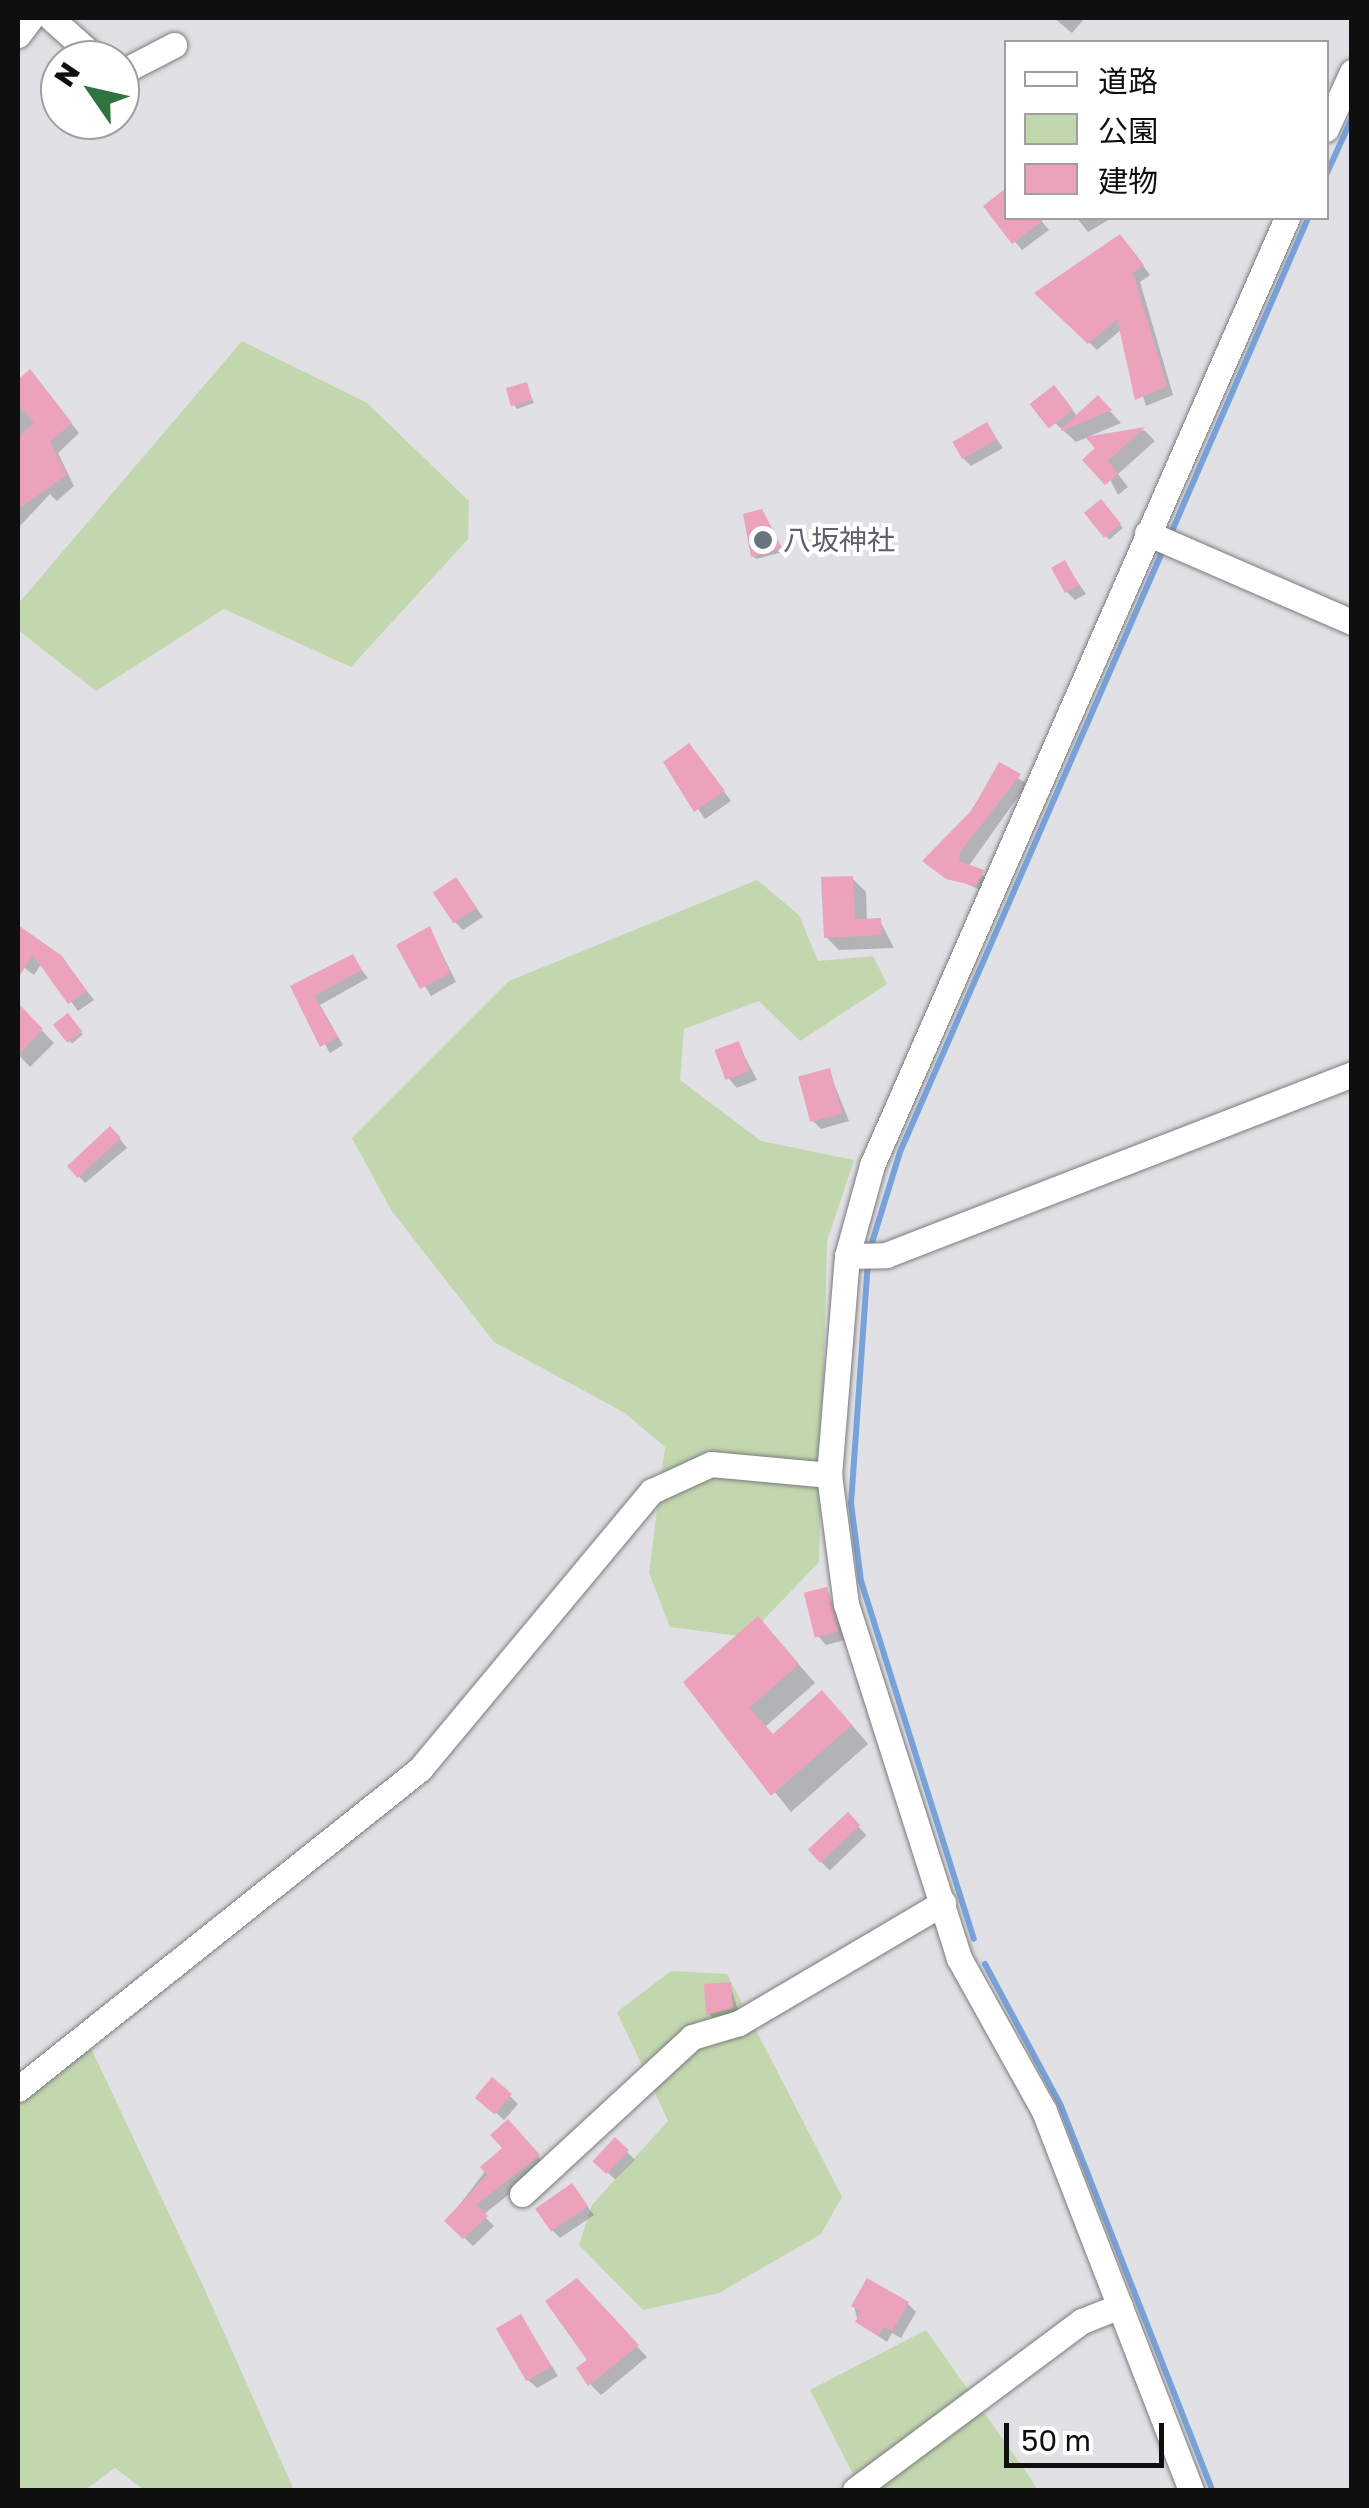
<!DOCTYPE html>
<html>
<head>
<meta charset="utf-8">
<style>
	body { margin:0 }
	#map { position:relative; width:1369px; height:2508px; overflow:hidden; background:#e0e0e5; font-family:"Golos Text","Noto Sans JP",sans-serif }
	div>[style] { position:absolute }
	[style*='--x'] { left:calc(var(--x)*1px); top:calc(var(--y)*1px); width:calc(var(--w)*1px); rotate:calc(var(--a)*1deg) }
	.green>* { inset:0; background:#c3d7af }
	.shadow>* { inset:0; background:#0003; transform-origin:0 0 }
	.stream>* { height:6px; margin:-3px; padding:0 3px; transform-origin:3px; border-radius:3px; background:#78a2da }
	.building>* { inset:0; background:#eda2bc; transform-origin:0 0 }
	.roads { filter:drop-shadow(0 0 2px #7b7b7f) drop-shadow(0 0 2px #7b7b7f) }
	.street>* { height:25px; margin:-12.5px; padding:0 12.5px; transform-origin:12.5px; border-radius:12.5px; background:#fff }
	.dots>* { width:28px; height:28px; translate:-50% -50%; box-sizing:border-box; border:5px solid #fff; border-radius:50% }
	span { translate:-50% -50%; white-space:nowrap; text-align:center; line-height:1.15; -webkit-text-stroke:8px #fff; paint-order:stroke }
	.worship-label { font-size:28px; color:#5b616d }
	.left { translate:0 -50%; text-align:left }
	.frame { position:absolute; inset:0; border:20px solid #0f0f10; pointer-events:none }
	.legend { position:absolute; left:1004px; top:40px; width:325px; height:180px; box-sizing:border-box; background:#fff; border:2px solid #9f9f9f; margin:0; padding:12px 18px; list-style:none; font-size:30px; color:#0f0f10 }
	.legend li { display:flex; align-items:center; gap:20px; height:50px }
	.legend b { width:50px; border:2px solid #9f9f9f }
	.north { position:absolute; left:40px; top:40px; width:100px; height:100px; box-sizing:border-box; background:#fff; border:2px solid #9f9f9f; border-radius:50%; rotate:304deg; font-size:28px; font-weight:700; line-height:40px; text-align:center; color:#0f0f10 }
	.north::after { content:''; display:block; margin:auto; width:35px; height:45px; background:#2f733e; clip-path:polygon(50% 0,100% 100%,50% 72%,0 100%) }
	.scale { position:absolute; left:1004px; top:2423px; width:160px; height:45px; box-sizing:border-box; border:5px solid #0f0f10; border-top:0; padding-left:12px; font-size:30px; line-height:35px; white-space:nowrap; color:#0f0f10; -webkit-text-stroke:8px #fff; paint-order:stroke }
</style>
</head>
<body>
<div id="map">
	<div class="green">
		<div style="clip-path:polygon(242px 341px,367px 403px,469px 501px,468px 539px,351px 667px,224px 609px,96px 691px,18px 630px,18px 604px)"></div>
		<div style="clip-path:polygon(757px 880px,799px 915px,818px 961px,873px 956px,887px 984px,800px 1041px,759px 1001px,684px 1029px,680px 1080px,761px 1141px,854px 1160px,827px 1241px,819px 1562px,747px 1637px,670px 1627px,649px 1573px,665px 1447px,625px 1413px,494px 1342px,391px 1210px,352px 1138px,509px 981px)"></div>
		<div style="clip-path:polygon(671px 1971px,727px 1974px,842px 2197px,821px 2234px,719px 2293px,643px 2310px,579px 2245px,592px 2205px,668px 2121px,617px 2012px)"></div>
		<div style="clip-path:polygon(89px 2044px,205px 2290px,294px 2490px,144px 2490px,115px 2468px,85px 2490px,18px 2490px,18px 2096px)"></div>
		<div style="clip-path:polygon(926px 2330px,1031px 2479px,1037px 2490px,865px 2490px,854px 2476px,810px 2390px)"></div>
	</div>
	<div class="shadow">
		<div style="clip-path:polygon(1054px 18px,1085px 18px,1072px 33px)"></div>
		<div style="clip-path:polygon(1006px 191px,1006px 218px,1039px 218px,1049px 230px,1022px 250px,986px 207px)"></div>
		<div style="clip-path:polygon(1077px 218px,1112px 218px,1088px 232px)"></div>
		<div style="clip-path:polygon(1128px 245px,1150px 275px,1140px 282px,1173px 395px,1146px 406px,1122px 329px,1097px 350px,1038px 293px)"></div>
		<div style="clip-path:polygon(30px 373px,79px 433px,58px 453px,74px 486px,57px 501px,50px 494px,18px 528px,18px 383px)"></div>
		<div style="clip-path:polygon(526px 385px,534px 403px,517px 409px,514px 405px)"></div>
		<div style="clip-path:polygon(1062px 397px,1078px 417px,1098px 398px,1121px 423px,1076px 442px,1034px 404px)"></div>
		<div style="clip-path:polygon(987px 425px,1003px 448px,971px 466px,963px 458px)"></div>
		<div style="clip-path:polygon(1144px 430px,1155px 441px,1118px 474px,1128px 487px,1118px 495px,1090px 439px)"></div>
		<div style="left:1101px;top:502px;width:34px;height:18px;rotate:50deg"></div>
		<div style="clip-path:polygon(762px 511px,783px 552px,756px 559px,753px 556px)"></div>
		<div style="clip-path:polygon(1065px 564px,1086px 594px,1075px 600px,1067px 592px)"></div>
		<div style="clip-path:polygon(697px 755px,731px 801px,705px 819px,667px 763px)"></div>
		<div style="clip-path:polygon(1000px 766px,1027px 784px,968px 867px,990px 880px,985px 892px,933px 869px)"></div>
		<div style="clip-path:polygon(852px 878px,866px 892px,867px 921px,880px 921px,894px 948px,839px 950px,826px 937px)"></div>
		<div style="clip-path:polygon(456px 880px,483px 917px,463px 930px,455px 922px)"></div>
		<div style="clip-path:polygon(18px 928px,61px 958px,94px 1000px,78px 1011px,42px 963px,34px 975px,18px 963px)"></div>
		<div style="clip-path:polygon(430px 929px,456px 982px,431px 996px,400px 946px)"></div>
		<div style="clip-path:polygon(352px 957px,368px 978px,320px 1005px,343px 1045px,330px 1053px,293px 987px)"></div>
		<div style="clip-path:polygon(18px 1006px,54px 1043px,30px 1067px,18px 1054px)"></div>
		<div style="left:68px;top:1017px;width:23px;height:14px;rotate:50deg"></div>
		<div style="clip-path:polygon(738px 1044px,757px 1080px,737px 1088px,729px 1079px)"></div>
		<div style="clip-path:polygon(829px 1071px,849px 1121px,821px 1129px,813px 1121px)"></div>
		<div style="clip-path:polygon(118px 1137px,127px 1148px,85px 1183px,77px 1174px)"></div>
		<div style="clip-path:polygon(827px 1589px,845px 1640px,826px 1645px,818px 1636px)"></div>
		<div style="clip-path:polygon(775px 1637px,815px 1683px,765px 1727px,774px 1737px,840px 1711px,868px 1744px,791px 1812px,686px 1682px)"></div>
		<div style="left:847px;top:1815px;width:28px;height:51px;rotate:46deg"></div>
		<div style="clip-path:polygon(730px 1985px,740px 2016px,717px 2022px,709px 2014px)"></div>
		<div style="clip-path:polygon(510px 2096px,518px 2104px,504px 2120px,479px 2097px)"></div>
		<div style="clip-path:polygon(516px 2131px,546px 2165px,483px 2215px,494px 2226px,473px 2246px,447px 2221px)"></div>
		<div style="left:615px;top:2140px;width:28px;height:28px;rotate:45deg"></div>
		<div style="clip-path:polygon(572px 2186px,594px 2215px,560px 2238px,552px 2230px)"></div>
		<div style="clip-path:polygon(577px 2282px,647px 2357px,601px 2395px,590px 2384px)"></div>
		<div style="clip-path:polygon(908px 2304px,916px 2312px,901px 2338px,892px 2333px,887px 2342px,858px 2322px,854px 2306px)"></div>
		<div style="clip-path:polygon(521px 2317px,558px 2376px,537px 2388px,528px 2380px)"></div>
	</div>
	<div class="stream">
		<div style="--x:1326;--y:175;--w:63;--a:-65.5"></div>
		<div style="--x:1172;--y:531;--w:341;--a:-66.5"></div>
		<div style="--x:870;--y:1249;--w:102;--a:-72.8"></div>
		<div style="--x:900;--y:1152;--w:657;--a:-66.4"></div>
		<div style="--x:868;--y:1261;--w:243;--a:94"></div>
		<div style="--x:851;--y:1503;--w:79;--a:82.7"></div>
		<div style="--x:861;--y:1581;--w:375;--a:72.5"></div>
		<div style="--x:985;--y:1964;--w:161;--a:61.8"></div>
		<div style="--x:1061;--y:2106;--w:413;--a:68.5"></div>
	</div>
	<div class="building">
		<div style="clip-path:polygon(1006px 188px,1006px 218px,1046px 218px,1012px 244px,983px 206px)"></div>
		<div style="clip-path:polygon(1120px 234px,1144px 265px,1133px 273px,1167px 386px,1135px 400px,1117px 319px,1088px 344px,1034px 293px)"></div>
		<div style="clip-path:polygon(30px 369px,72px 423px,50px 442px,67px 475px,18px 509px,18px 437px,34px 423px,18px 404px,18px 380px)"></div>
		<div style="left:527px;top:382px;width:19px;height:22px;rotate:74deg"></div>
		<div style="left:1054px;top:385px;width:31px;height:31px;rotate:52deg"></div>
		<div style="clip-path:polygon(1098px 395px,1112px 410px,1062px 431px,1061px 429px)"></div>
		<div style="left:987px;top:422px;width:20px;height:40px;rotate:60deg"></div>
		<div style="clip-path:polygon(1145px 427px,1108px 461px,1118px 474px,1105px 485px,1082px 460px,1095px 448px,1085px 437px)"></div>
		<div style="left:1101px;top:499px;width:32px;height:22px;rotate:51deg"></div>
		<div style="clip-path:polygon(762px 509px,782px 548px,751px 557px,743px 514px)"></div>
		<div style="left:1065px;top:560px;width:29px;height:16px;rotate:61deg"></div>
		<div style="clip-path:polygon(689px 743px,725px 791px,694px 812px,663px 762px)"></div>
		<div style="clip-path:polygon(999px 762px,1021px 774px,960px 852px,959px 861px,984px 870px,976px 886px,946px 879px,922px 861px,972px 810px)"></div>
		<div style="clip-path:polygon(853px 876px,855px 919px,881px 918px,882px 935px,824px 938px,821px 877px)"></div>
		<div style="left:456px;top:877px;width:37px;height:28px;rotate:56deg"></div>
		<div style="clip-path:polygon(18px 925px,62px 956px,87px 991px,68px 1004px,33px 955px,18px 978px)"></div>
		<div style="clip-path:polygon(430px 926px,450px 973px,420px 989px,396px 945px)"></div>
		<div style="clip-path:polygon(353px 954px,362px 970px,314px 996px,338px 1037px,320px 1047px,290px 986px)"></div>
		<div style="clip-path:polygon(18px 1003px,43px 1029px,18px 1055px)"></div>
		<div style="left:68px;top:1013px;width:23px;height:19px;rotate:52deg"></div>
		<div style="left:739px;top:1041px;width:32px;height:26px;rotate:70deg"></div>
		<div style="left:830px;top:1068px;width:47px;height:33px;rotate:75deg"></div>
		<div style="left:110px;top:1126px;width:16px;height:59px;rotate:47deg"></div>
		<div style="left:827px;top:1587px;width:46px;height:24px;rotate:76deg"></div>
		<div style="clip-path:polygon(758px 1616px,799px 1664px,749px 1708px,773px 1734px,822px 1690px,852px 1725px,771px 1796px,683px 1682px)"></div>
		<div style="left:848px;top:1812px;width:18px;height:55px;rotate:47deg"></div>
		<div style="clip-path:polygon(731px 1982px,733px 2008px,706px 2015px,704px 1984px)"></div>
		<div style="left:492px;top:2077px;width:26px;height:27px;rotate:40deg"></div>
		<div style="clip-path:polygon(508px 2119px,540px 2155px,476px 2205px,488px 2216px,463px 2239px,444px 2221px,487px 2175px,480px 2167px,502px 2148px,490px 2135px)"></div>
		<div style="left:615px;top:2137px;width:19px;height:33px;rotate:43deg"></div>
		<div style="left:572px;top:2183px;width:28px;height:45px;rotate:55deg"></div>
		<div style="clip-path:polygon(577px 2278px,639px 2345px,588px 2386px,576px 2368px,587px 2360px,545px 2301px)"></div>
		<div style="clip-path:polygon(867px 2278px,909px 2302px,892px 2331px,883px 2327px,878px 2336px,855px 2322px,861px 2312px,851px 2306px)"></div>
		<div style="left:521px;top:2314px;width:61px;height:29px;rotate:60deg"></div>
	</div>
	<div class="roads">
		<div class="street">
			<div style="--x:51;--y:18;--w:63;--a:41.8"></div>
			<div style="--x:18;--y:35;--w:21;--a:-53"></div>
			<div style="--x:120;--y:73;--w:61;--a:-27.4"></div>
			<div style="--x:1326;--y:129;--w:63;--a:-65.5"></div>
			<div style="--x:1147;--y:533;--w:223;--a:23.5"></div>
			<div style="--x:847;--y:1256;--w:39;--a:-1"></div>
			<div style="--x:886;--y:1255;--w:500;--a:-21.2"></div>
			<div style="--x:18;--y:2089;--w:514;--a:-38.52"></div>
			<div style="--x:420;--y:1769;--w:362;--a:-50.2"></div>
			<div style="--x:652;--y:1491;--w:65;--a:-24.6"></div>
			<div style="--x:711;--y:1464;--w:119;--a:5.3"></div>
			<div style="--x:522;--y:2194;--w:231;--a:-42.7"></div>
			<div style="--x:692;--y:2037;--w:49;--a:-16.6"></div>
			<div style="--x:739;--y:2023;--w:237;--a:-30.5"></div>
			<div style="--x:855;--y:2490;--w:283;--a:-36.7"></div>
			<div style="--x:1082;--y:2321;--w:41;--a:-21.5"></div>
			<div style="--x:1191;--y:2490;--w:407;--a:-111.2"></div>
			<div style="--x:1044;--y:2111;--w:175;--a:-119.1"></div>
			<div style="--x:959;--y:1958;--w:372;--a:-107.7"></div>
			<div style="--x:846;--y:1604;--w:130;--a:-97.5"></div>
			<div style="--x:829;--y:1475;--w:220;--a:-85.3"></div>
			<div style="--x:847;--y:1256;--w:94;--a:-74.6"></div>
			<div style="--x:872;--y:1165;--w:1034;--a:-66.34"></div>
		</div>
	</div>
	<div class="dots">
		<div style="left:763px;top:540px;background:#6b7280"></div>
	</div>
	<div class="worship-label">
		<span class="left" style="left:783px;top:540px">八坂神社</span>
	</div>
	<div class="frame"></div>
	<ul class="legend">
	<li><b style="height:12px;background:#fff"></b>道路</li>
	<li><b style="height:28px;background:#c3d7af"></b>公園</li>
	<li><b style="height:28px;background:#eda2bc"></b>建物</li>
	</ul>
	<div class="north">N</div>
	<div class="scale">50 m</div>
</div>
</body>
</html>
